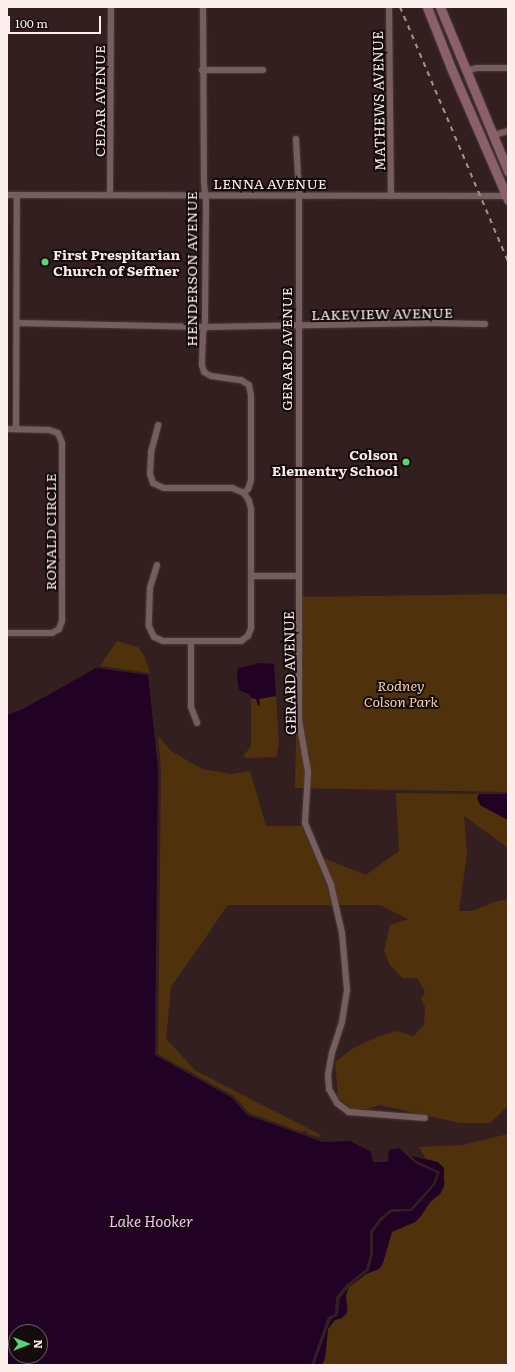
<!DOCTYPE html>
<html>
<head>
<meta charset="utf-8">
<style>
	body { margin:0 }
	#map { position:relative; width:515px; height:1372px; overflow:hidden; background:#331f1f; font-family:Literata,serif }
	div>[style] { position:absolute }
	[style*='--x'] { left:calc(var(--x)*1px); top:calc(var(--y)*1px); width:calc(var(--w)*1px); rotate:calc(var(--a)*1deg) }
	.green>* { inset:0; background:#4f320b }
	.water>* { inset:0; background:#220224 }
	.roads { filter:drop-shadow(0 0 1px #4c3b3b) drop-shadow(0 0 1px #4c3b3b) }
	.minor>* { height:6px; margin:-3px; padding:0 3px; transform-origin:3px; border-radius:3px; background:#775e5e }
	.secondary>* { height:9px; margin:-4.5px; padding:0 4.5px; transform-origin:4.5px; border-radius:4.5px; background:#8a606b }
	.rail>* { height:2px; margin-top:-1px; transform-origin:0; background:repeating-linear-gradient(90deg,#a29191 0 5px,transparent 0 10px) }
	.dots>* { width:11px; height:11px; translate:-50% -50%; box-sizing:border-box; border:2px solid #150b0c; border-radius:50% }
	span { translate:-50% -50%; white-space:nowrap; text-align:center; line-height:1.15; -webkit-text-stroke:4px #150b0c; paint-order:stroke }
	.street-label { font-size:14px; color:#fdeeee }
	.poi-label { font-size:14px; color:#fdeeee; font-weight:700 }
	.left { translate:0 -50%; text-align:left }
	.right { translate:-100% -50%; text-align:right }
	.park-label { font-size:14px; color:#f3d0aa; font-style:italic }
	.water-label { font-size:15px; color:#f7bff7; font-style:italic }
	.frame { position:absolute; inset:0; border:8px solid #fdeeee; pointer-events:none }
	.north { position:absolute; left:8px; top:1324px; width:40px; height:40px; box-sizing:border-box; background:#150b0c; border:1px solid #726666; border-radius:50%; rotate:90deg; font-size:11px; font-weight:700; line-height:16px; text-align:center; color:#fdeeee }
	.north::after { content:''; display:block; margin:auto; width:14px; height:18px; background:#59d56f; clip-path:polygon(50% 0,100% 100%,50% 72%,0 100%) }
	.scale { position:absolute; left:8px; top:16px; width:93px; height:18px; box-sizing:border-box; border:2px solid #fdeeee; border-top:0; padding-left:5px; font-size:12px; line-height:14px; white-space:nowrap; color:#fdeeee; -webkit-text-stroke:3px #150b0c; paint-order:stroke }
</style>
</head>
<body>
<div id="map">
	<div class="green">
		<div style="clip-path:polygon(508px 594px,508px 792px,295px 788px,297px 685px,296px 597px)"></div>
		<div style="clip-path:polygon(117px 641px,138px 647px,144px 655px,150px 673px,100px 666px)"></div>
		<div style="clip-path:polygon(276px 696px,279px 743px,277px 754px,276px 757px,247px 758px,243px 756px,251px 746px,251px 698px,256px 699px,258px 706px,259px 699px)"></div>
		<div style="clip-path:polygon(158px 736px,171px 751px,202px 769px,231px 774px,250px 771px,266px 826px,302px 826px,327px 886px,332px 905px,228px 905px,171px 987px,166px 1039px,196px 1071px,321px 1135px,318px 1137px,308px 1134px,306px 1130px,302px 1132px,249px 1113px,234px 1096px,158px 1054px,161px 768px)"></div>
		<div style="clip-path:polygon(396px 793px,479px 794px,477px 798px,480px 805px,508px 820px,508px 848px,464px 816px,467px 853px,459px 911px,472px 911px,494px 902px,508px 899px,508px 1106px,490px 1123px,460px 1123px,380px 1105px,367px 1109px,351px 1109px,338px 1097px,335px 1062px,352px 1049px,377px 1037px,397px 1031px,413px 1036px,424px 1025px,425px 1007px,421px 999px,425px 992px,417px 978px,402px 978px,390px 965px,384px 951px,390px 925px,408px 919px,380px 905px,339px 905px,334px 884px,323px 858px,366px 875px,399px 851px)"></div>
		<div style="clip-path:polygon(508px 1134px,508px 1365px,322px 1365px,325px 1358px,328px 1329px,335px 1320px,342px 1318px,348px 1310px,346px 1295px,349px 1287px,366px 1274px,379px 1269px,383px 1263px,392px 1231px,415px 1222px,421px 1216px,430px 1202px,440px 1194px,444px 1186px,445px 1182px,438px 1162px,426px 1159px,419px 1147px,462px 1145px)"></div>
	</div>
	<div class="water">
		<div style="clip-path:polygon(260px 663px,274px 664px,276px 696px,259px 699px,260px 704px,258px 706px,256px 699px,251px 698px,250px 695px,239px 690px,237px 676px,238px 668px)"></div>
		<div style="clip-path:polygon(evenodd,96px 668px,148px 675px,158px 768px,155px 1055px,232px 1098px,247px 1115px,323px 1142px,350px 1141px,371px 1152px,373px 1162px,388px 1162px,389px 1150px,399px 1148px,415px 1163px,437px 1173px,433px 1184px,410px 1209px,391px 1209px,380px 1218px,370px 1231px,370px 1254px,366px 1269px,347px 1284px,336px 1297px,335px 1314px,328px 1317px,311px 1365px,7px 1365px,7px 715px,23px 709px,96px 668px,16px 1332px,40px 1332px,40px 1356px,16px 1356px,16px 1332px)"></div>
		<div style="clip-path:polygon(479px 794px,508px 794px,508px 820px,480px 805px,477px 798px)"></div>
		<div style="clip-path:polygon(411px 1156px,438px 1162px,444px 1168px,444px 1186px,440px 1194px,430px 1202px,421px 1216px,415px 1222px,392px 1232px,383px 1263px,379px 1269px,366px 1274px,349px 1287px,346px 1295px,347px 1313px,342px 1318px,335px 1320px,328px 1329px,325px 1358px,322px 1365px,314px 1365px,331px 1319px,338px 1315px,340px 1298px,350px 1286px,369px 1270px,373px 1254px,373px 1232px,382px 1220px,392px 1212px,412px 1211px,435px 1185px,440px 1172px,417px 1161px)"></div>
	</div>
	<div class="roads">
		<div class="minor">
			<div style="--x:203;--y:7;--w:176;--a:89.7"></div>
			<div style="--x:204;--y:183;--w:20;--a:84"></div>
			<div style="--x:206;--y:203;--w:124;--a:90.5"></div>
			<div style="--x:205;--y:327;--w:6;--a:108"></div>
			<div style="--x:203;--y:333;--w:32;--a:92"></div>
			<div style="--x:202;--y:365;--w:7;--a:74"></div>
			<div style="--x:204;--y:372;--w:8;--a:30"></div>
			<div style="--x:211;--y:376;--w:30;--a:8"></div>
			<div style="--x:241;--y:380;--w:9;--a:32"></div>
			<div style="--x:249;--y:385;--w:10;--a:79"></div>
			<div style="--x:251;--y:395;--w:85;--a:90"></div>
			<div style="--x:251;--y:480;--w:9;--a:108"></div>
			<div style="--x:248;--y:489;--w:6;--a:135"></div>
			<div style="--x:389;--y:7;--w:189;--a:89.4"></div>
			<div style="--x:202;--y:70;--w:61;--a:0"></div>
			<div style="--x:466;--y:71;--w:11;--a:-15"></div>
			<div style="--x:477;--y:68;--w:31;--a:0"></div>
			<div style="--x:494;--y:135;--w:15;--a:-16"></div>
			<div style="--x:296;--y:139;--w:56;--a:86.9"></div>
			<div style="--x:299;--y:195;--w:525;--a:90"></div>
			<div style="--x:299;--y:720;--w:53;--a:80.2"></div>
			<div style="--x:308;--y:772;--w:51;--a:93.4"></div>
			<div style="--x:305;--y:823;--w:67;--a:67.2"></div>
			<div style="--x:331;--y:885;--w:49;--a:77.1"></div>
			<div style="--x:342;--y:933;--w:57;--a:85"></div>
			<div style="--x:347;--y:990;--w:32;--a:99"></div>
			<div style="--x:342;--y:1022;--w:32;--a:108"></div>
			<div style="--x:332;--y:1052;--w:22;--a:100"></div>
			<div style="--x:328;--y:1074;--w:15;--a:86"></div>
			<div style="--x:329;--y:1089;--w:16;--a:60"></div>
			<div style="--x:337;--y:1103;--w:15;--a:37"></div>
			<div style="--x:349;--y:1112;--w:76;--a:4.5"></div>
			<div style="--x:7;--y:195;--w:501;--a:0.11"></div>
			<div style="--x:110;--y:195;--w:188;--a:-89.7"></div>
			<div style="--x:17;--y:323;--w:188;--a:1.2"></div>
			<div style="--x:205;--y:327;--w:226;--a:-1"></div>
			<div style="--x:431;--y:323;--w:54;--a:1.1"></div>
			<div style="--x:7;--y:429;--w:42;--a:1.4"></div>
			<div style="--x:49;--y:430;--w:9;--a:18"></div>
			<div style="--x:58;--y:433;--w:11;--a:68"></div>
			<div style="--x:62;--y:443;--w:178;--a:90"></div>
			<div style="--x:62;--y:621;--w:9;--a:111"></div>
			<div style="--x:59;--y:629;--w:8;--a:150"></div>
			<div style="--x:52;--y:633;--w:45;--a:180"></div>
			<div style="--x:16;--y:429;--w:234;--a:-89.8"></div>
			<div style="--x:157;--y:565;--w:24;--a:107"></div>
			<div style="--x:150;--y:588;--w:38;--a:92"></div>
			<div style="--x:149;--y:626;--w:12;--a:66"></div>
			<div style="--x:154;--y:637;--w:10;--a:24"></div>
			<div style="--x:163;--y:641;--w:78;--a:0"></div>
			<div style="--x:241;--y:641;--w:9;--a:-36"></div>
			<div style="--x:248;--y:636;--w:9;--a:-69"></div>
			<div style="--x:251;--y:628;--w:119;--a:-90"></div>
			<div style="--x:251;--y:509;--w:8;--a:-104"></div>
			<div style="--x:249;--y:501;--w:9;--a:-122"></div>
			<div style="--x:244;--y:493;--w:13;--a:-157"></div>
			<div style="--x:232;--y:488;--w:68;--a:180"></div>
			<div style="--x:164;--y:488;--w:12;--a:-156"></div>
			<div style="--x:153;--y:483;--w:9;--a:-108"></div>
			<div style="--x:150;--y:474;--w:22;--a:-87"></div>
			<div style="--x:151;--y:452;--w:28;--a:-75"></div>
			<div style="--x:251;--y:576;--w:48;--a:0"></div>
			<div style="--x:191;--y:641;--w:66;--a:90"></div>
			<div style="--x:191;--y:707;--w:17;--a:69"></div>
		</div>
		<div class="secondary">
			<div style="--x:427;--y:7;--w:66;--a:68.5"></div>
			<div style="--x:451;--y:68;--w:144;--a:66.6"></div>
			<div style="--x:440;--y:7;--w:178;--a:67.5"></div>
		</div>
	</div>
	<div class="rail">
		<div style="--x:400;--y:7;--w:276;--a:67"></div>
	</div>
	<div class="dots">
		<div style="left:45px;top:262px;background:#59d56f"></div>
		<div style="left:406px;top:462px;background:#59d56f"></div>
	</div>
	<div class="street-label">
		<span style="left:99px;top:101px;rotate:-90deg">CEDAR AVENUE</span>
		<span style="left:378px;top:101px;rotate:-91deg">MATHEWS AVENUE</span>
		<span style="left:270px;top:183px">LENNA AVENUE</span>
		<span style="left:191px;top:269px;rotate:-90deg">HENDERSON AVENUE</span>
		<span style="left:382px;top:313px;rotate:-1deg">LAKEVIEW AVENUE</span>
		<span style="left:286px;top:349px;rotate:-90deg">GERARD AVENUE</span>
		<span style="left:50px;top:532px;rotate:-90deg">RONALD CIRCLE</span>
		<span style="left:289px;top:673px;rotate:-91deg">GERARD AVENUE</span>
	</div>
	<div class="poi-label">
		<span class="left" style="left:53px;top:262px">First Prespitarian<br>Church of Seffner</span>
		<span class="right" style="left:398px;top:462px">Colson<br>Elementry School</span>
	</div>
	<div class="park-label">
		<span style="left:401px;top:693px">Rodney<br>Colson Park</span>
	</div>
	<div class="water-label">
		<span style="left:151px;top:1221px">Lake Hooker</span>
	</div>
	<div class="frame"></div>
	<div class="north">N</div>
	<div class="scale">100 m</div>
</div>
</body>
</html>
